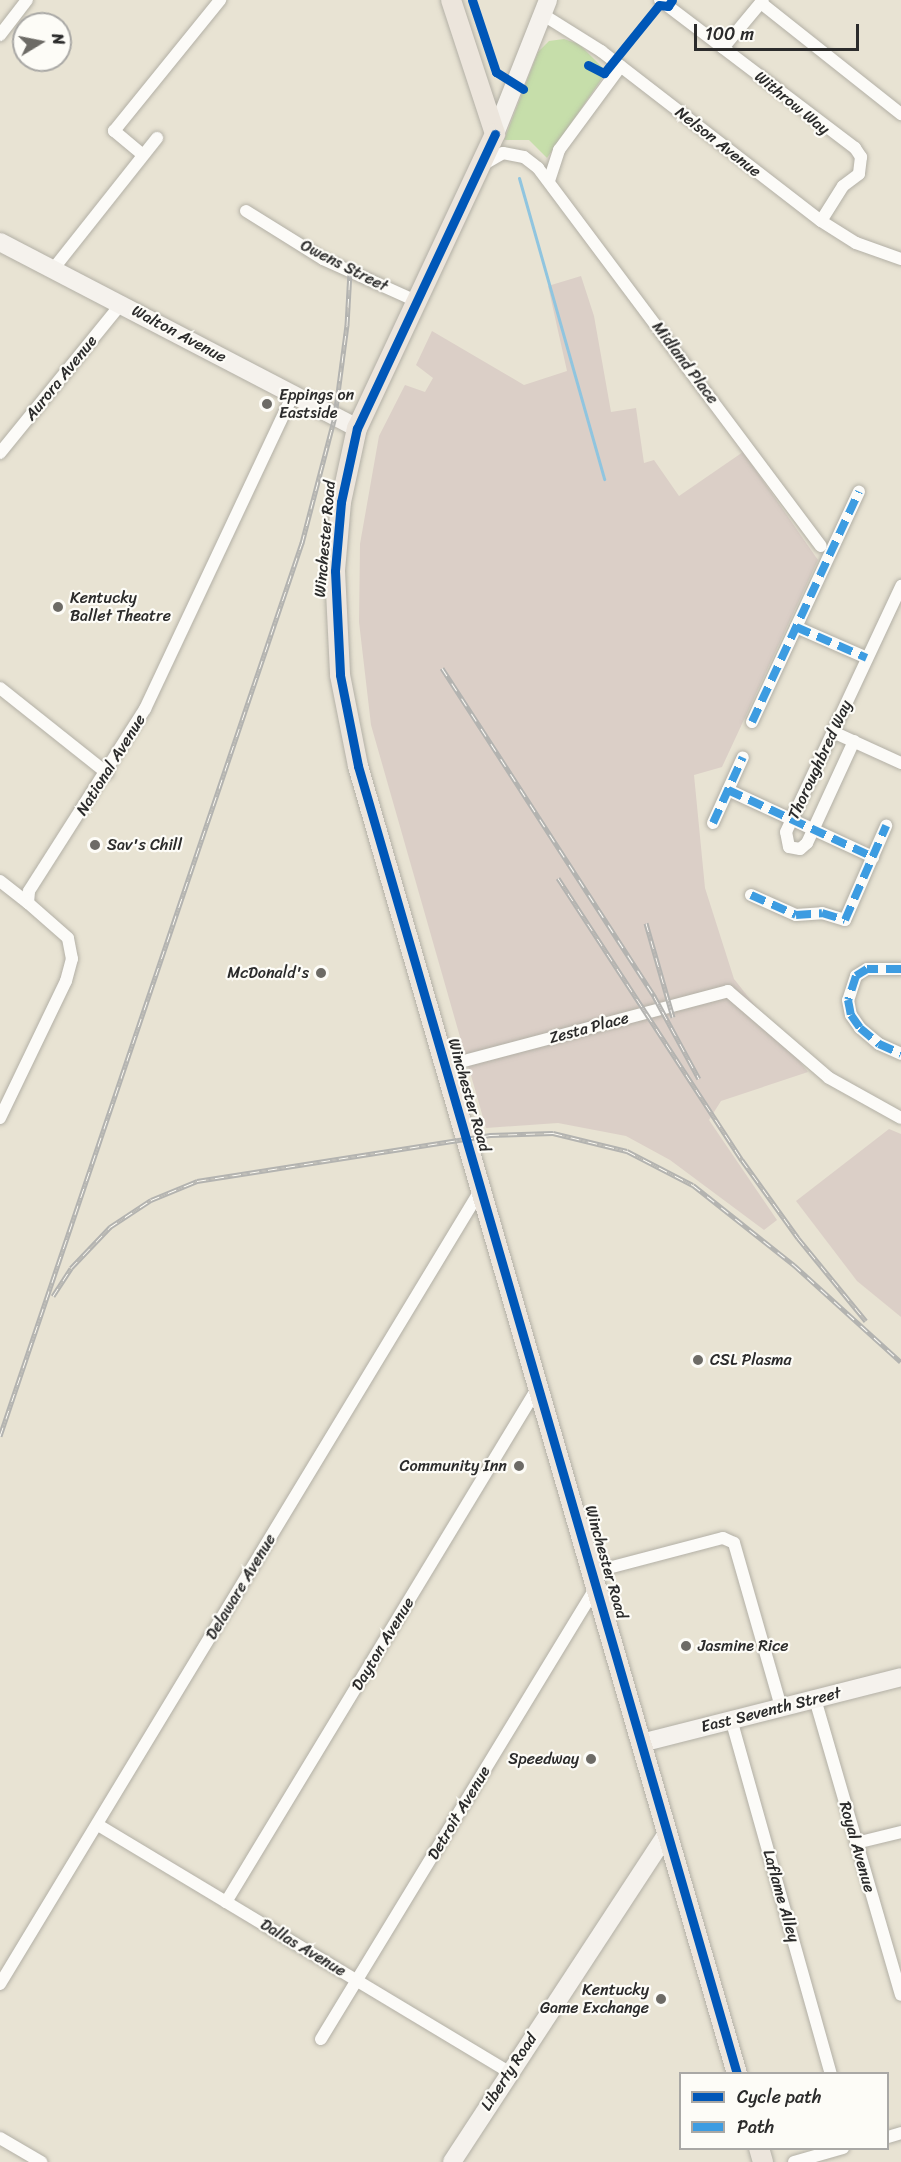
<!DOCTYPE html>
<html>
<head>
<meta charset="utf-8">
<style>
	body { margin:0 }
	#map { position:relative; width:901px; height:2162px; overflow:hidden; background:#e8e3d3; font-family:Sriracha,sans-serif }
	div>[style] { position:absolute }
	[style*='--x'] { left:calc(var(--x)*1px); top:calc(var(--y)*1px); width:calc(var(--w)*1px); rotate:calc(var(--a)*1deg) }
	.industrial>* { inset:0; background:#dbcfc7 }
	.green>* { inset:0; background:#c6deaa }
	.stream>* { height:3px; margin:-1.5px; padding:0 1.5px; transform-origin:1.5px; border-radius:1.5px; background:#90c5df }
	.roads { filter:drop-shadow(0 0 2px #b3b0a6) drop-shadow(0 0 2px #b3b0a6) }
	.street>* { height:12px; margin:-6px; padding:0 6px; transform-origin:6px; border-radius:6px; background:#fcfbf8 }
	.secondary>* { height:18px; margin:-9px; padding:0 9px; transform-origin:9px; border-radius:9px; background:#f5f2ed }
	.primary>* { height:20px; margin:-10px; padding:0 10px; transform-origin:10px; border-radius:10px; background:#ece5dc }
	.rail>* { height:5px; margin-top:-2.5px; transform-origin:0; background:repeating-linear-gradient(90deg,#fdfcf7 0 9px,#b3b3b0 0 18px); box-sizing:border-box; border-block:2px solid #b3b3b0 }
	.quiet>* { height:8px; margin-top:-4px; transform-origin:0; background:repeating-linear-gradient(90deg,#3d9ce1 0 15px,transparent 0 23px) }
	.cycleway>* { height:9px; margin:-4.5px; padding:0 4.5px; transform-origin:4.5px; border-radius:4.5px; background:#0057b8 }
	.dots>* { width:16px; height:16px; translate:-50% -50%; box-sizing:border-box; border:3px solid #fdfcf7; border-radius:50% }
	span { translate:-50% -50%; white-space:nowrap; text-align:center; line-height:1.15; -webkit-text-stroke:4.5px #fdfcf7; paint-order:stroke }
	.street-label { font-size:16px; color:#2b2b2b }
	.poi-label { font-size:16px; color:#2b2b2b }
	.left { translate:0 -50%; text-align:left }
	.right { translate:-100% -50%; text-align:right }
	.legend { position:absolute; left:679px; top:2072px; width:210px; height:78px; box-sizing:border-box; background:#fdfcf7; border:2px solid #a9a8a5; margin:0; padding:8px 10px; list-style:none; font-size:18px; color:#2b2b2b }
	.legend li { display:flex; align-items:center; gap:12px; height:30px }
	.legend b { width:30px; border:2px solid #a9a8a5 }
	.north { position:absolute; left:12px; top:12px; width:60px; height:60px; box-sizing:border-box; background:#fdfcf7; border:2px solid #a9a8a5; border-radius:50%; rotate:80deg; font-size:16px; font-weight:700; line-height:24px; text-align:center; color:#2b2b2b }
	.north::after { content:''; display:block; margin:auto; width:21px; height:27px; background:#6d6b66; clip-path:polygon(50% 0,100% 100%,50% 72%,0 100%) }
	.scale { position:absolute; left:694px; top:24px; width:165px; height:27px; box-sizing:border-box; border:3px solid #2b2b2b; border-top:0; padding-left:8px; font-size:18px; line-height:21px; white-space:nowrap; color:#2b2b2b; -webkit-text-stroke:4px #fdfcf7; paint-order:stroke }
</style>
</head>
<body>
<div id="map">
	<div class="industrial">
		<div style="clip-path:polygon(581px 276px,594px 316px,611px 412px,636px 408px,644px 463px,654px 460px,679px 496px,743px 452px,818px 560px,722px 767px,694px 775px,705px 888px,734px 979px,808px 1072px,721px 1101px,709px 1120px,777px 1220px,764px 1230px,670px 1160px,626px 1136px,558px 1123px,486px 1128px,371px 725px,359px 622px,360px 544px,379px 436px,405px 385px,425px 392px,433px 378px,416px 365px,432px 331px,524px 385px,567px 371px,548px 286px)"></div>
		<div style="clip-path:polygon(889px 1129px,901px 1134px,901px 1317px,857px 1281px,796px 1201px)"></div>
	</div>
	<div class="green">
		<div style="clip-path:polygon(564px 39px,579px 44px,603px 68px,603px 77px,547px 158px,529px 140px,504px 140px,538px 52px,549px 41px)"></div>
	</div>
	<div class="stream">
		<div style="--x:519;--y:178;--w:313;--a:74.2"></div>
	</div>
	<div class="roads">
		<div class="street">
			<div style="--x:660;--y:0;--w:245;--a:37.2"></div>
			<div style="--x:855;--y:148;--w:11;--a:56"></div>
			<div style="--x:861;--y:157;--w:17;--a:97"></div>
			<div style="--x:859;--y:174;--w:20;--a:143"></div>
			<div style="--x:843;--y:186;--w:41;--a:122.2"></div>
			<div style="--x:761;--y:3;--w:179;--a:38.4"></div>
			<div style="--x:542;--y:14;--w:70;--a:32.1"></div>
			<div style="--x:601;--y:51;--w:278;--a:37.7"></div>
			<div style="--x:821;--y:221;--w:41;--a:32.2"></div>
			<div style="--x:856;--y:243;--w:48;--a:19.6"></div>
			<div style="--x:0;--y:35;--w:44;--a:-52.4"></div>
			<div style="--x:723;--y:48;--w:62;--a:-50.2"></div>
			<div style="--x:143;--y:155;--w:38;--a:-140"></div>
			<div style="--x:114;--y:131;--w:169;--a:-51"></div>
			<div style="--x:484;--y:164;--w:22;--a:-30"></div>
			<div style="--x:503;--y:153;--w:21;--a:11"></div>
			<div style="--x:524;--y:157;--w:18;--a:38"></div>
			<div style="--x:538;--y:168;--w:472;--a:53.2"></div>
			<div style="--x:549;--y:181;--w:33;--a:-72"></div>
			<div style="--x:559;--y:150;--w:104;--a:-53.6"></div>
			<div style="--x:246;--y:211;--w:91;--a:31.9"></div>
			<div style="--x:323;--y:259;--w:100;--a:24.3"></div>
			<div style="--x:54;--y:268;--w:166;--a:-51.6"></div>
			<div style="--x:0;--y:453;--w:193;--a:-50.9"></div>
			<div style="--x:796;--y:627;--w:77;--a:23.6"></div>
			<div style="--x:0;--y:688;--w:137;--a:38.5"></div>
			<div style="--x:752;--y:722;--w:254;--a:-65.1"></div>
			<div style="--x:833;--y:732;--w:75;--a:24.5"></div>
			<div style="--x:854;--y:741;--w:112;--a:114.7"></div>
			<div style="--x:807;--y:843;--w:9;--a:139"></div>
			<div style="--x:800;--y:849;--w:11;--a:-170"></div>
			<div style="--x:789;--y:847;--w:15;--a:-101"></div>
			<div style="--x:786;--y:832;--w:272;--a:-64.9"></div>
			<div style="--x:728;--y:790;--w:160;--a:24.8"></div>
			<div style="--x:713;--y:823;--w:72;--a:-65.6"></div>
			<div style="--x:0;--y:881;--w:36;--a:38"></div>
			<div style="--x:751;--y:895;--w:49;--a:24"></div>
			<div style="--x:796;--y:915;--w:26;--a:-4"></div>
			<div style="--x:822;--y:913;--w:24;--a:17"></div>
			<div style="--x:845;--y:920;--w:103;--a:-66.4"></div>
			<div style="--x:901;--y:969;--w:34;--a:180"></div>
			<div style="--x:867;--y:969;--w:13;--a:148"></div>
			<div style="--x:856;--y:976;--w:25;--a:108"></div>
			<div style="--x:848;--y:1000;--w:15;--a:79"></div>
			<div style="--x:851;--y:1015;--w:16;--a:55"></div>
			<div style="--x:860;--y:1028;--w:25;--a:40"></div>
			<div style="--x:879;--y:1044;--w:24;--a:24"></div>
			<div style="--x:445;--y:1066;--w:293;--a:-14.8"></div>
			<div style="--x:728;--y:991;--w:133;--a:40.7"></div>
			<div style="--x:829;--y:1078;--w:82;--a:29.1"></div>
			<div style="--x:0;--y:1118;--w:152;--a:-64.3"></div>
			<div style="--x:66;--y:981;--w:23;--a:-75"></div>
			<div style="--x:72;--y:959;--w:21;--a:-101"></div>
			<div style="--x:68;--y:938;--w:53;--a:-138.8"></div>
			<div style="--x:28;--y:903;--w:12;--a:-85"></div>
			<div style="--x:29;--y:891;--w:216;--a:-57.5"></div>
			<div style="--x:145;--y:709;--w:347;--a:-64.8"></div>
			<div style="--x:593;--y:1572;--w:134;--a:-14.7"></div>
			<div style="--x:723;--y:1538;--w:12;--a:24"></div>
			<div style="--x:734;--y:1543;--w:171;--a:74"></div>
			<div style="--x:815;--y:1699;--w:308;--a:73.8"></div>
			<div style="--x:731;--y:1719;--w:369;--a:74.3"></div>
			<div style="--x:98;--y:1825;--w:478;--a:31"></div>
			<div style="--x:856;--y:1843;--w:46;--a:-13.7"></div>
			<div style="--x:226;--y:1902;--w:602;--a:-58.79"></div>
			<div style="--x:0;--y:1984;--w:929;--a:-58.82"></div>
			<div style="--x:321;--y:2039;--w:529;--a:-58.68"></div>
			<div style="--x:888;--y:2137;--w:14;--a:-17"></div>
			<div style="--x:0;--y:2138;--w:48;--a:30.3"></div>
			<div style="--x:794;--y:2162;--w:51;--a:-15.9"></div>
		</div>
		<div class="secondary">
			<div style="--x:495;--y:134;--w:144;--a:-68.4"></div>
			<div style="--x:0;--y:242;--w:403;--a:27.5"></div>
			<div style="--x:641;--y:1743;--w:268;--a:-14.2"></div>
			<div style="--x:452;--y:2162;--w:393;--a:-56.8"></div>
		</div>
		<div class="primary">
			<div style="--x:451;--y:0;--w:141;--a:71.8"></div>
			<div style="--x:495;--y:134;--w:325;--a:115.1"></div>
			<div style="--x:357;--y:428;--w:76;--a:102.2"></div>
			<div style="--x:341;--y:502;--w:69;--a:95"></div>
			<div style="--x:335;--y:571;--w:104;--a:87.2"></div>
			<div style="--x:340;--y:675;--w:93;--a:78.8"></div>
			<div style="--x:358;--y:766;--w:1362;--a:73.84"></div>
			<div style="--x:759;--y:2148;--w:15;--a:74"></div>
		</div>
	</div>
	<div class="rail">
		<div style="--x:442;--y:668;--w:391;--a:57.1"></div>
		<div style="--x:654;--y:996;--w:94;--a:61.5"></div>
		<div style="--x:558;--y:878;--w:337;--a:56.9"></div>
		<div style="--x:742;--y:1160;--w:96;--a:54.3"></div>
		<div style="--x:798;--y:1238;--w:107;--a:50.7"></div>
		<div style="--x:646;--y:923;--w:98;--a:74"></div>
		<div style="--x:53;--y:1296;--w:33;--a:-57"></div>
		<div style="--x:71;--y:1268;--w:57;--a:-46.4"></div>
		<div style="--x:110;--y:1227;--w:49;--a:-33.4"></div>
		<div style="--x:151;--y:1200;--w:50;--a:-22.4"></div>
		<div style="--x:197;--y:1181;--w:297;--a:-8.9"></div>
		<div style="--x:490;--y:1135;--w:63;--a:-1.8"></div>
		<div style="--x:553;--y:1133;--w:76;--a:13.7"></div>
		<div style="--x:627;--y:1151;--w:74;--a:27.3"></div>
		<div style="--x:693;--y:1185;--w:129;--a:38.4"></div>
		<div style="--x:794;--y:1265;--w:144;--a:42.2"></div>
		<div style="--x:0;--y:1436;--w:943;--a:-71.32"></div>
		<div style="--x:302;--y:543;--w:131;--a:-75.4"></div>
		<div style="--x:335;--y:416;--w:92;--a:-82.5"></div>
		<div style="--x:347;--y:325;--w:54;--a:-86.8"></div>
	</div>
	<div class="quiet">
		<div style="--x:796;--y:627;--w:77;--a:23.6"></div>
		<div style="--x:752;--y:722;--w:254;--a:-65.1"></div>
		<div style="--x:728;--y:790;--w:160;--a:24.8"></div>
		<div style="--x:713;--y:823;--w:72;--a:-65.6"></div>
		<div style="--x:751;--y:895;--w:49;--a:24"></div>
		<div style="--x:796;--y:915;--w:26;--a:-4"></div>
		<div style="--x:822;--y:913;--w:24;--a:17"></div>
		<div style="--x:845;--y:920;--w:103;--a:-66.4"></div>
		<div style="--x:901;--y:969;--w:34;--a:180"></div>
		<div style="--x:867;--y:969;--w:13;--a:148"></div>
		<div style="--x:856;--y:976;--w:25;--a:108"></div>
		<div style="--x:848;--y:1000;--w:15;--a:79"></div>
		<div style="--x:851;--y:1015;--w:16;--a:55"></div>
		<div style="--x:860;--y:1028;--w:25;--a:40"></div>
		<div style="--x:879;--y:1044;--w:24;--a:24"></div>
	</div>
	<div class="cycleway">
		<div style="--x:472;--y:0;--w:76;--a:71.6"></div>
		<div style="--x:496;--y:72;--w:32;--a:32"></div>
		<div style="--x:588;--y:65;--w:18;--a:27"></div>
		<div style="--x:604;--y:73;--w:87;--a:-51"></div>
		<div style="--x:659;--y:5;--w:9;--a:6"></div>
		<div style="--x:668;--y:6;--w:7;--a:-56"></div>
		<div style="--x:495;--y:134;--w:325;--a:115.1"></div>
		<div style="--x:357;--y:428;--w:76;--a:102.2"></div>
		<div style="--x:341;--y:502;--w:69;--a:95"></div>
		<div style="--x:335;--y:571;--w:104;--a:87.2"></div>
		<div style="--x:340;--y:675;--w:93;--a:78.8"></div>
		<div style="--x:358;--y:766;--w:1362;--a:73.84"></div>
	</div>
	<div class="dots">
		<div style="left:267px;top:404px;background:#6d6b66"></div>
		<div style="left:58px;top:607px;background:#6d6b66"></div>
		<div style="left:95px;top:845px;background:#6d6b66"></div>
		<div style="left:321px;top:973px;background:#6d6b66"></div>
		<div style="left:698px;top:1360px;background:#6d6b66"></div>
		<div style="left:519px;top:1466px;background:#6d6b66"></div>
		<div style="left:686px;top:1646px;background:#6d6b66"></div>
		<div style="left:591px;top:1759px;background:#6d6b66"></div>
		<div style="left:661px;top:1999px;background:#6d6b66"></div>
	</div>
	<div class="street-label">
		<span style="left:792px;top:103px;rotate:39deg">Withrow Way</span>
		<span style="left:718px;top:142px;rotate:38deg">Nelson Avenue</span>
		<span style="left:344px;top:266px;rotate:27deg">Owens Street</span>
		<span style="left:179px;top:334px;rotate:28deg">Walton Avenue</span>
		<span style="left:685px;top:363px;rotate:53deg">Midland Place</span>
		<span style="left:61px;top:378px;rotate:-51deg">Aurora Avenue</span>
		<span style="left:325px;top:539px;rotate:-85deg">Winchester Road</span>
		<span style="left:820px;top:760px;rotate:-65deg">Thoroughbred Way</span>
		<span style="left:111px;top:765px;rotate:-58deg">National Avenue</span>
		<span style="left:589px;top:1028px;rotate:-15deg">Zesta Place</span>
		<span style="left:469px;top:1095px;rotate:74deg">Winchester Road</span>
		<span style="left:606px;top:1562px;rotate:74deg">Winchester Road</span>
		<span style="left:241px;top:1587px;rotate:-59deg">Delaware Avenue</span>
		<span style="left:383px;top:1644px;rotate:-59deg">Dayton Avenue</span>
		<span style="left:771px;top:1710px;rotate:-14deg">East Seventh Street</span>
		<span style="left:459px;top:1813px;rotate:-59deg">Detroit Avenue</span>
		<span style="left:857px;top:1847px;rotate:74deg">Royal Avenue</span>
		<span style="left:781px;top:1896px;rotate:74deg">Laflame Alley</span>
		<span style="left:303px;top:1948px;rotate:31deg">Dallas Avenue</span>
		<span style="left:509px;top:2072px;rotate:-57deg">Liberty Road</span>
	</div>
	<div class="poi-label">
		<span class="left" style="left:279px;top:404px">Eppings on<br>Eastside</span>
		<span class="left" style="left:70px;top:607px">Kentucky<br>Ballet Theatre</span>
		<span class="left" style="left:107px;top:845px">Sav's Chill</span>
		<span class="right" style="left:309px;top:973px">McDonald's</span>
		<span class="left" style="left:710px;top:1360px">CSL Plasma</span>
		<span class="right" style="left:507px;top:1466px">Community Inn</span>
		<span class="left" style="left:698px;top:1646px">Jasmine Rice</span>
		<span class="right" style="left:579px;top:1759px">Speedway</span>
		<span class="right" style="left:649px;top:1999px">Kentucky<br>Game Exchange</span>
	</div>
	<ul class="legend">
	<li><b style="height:8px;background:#0057b8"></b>Cycle path</li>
	<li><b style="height:8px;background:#3d9ce1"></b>Path</li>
	</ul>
	<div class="north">N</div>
	<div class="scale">100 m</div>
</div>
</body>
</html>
